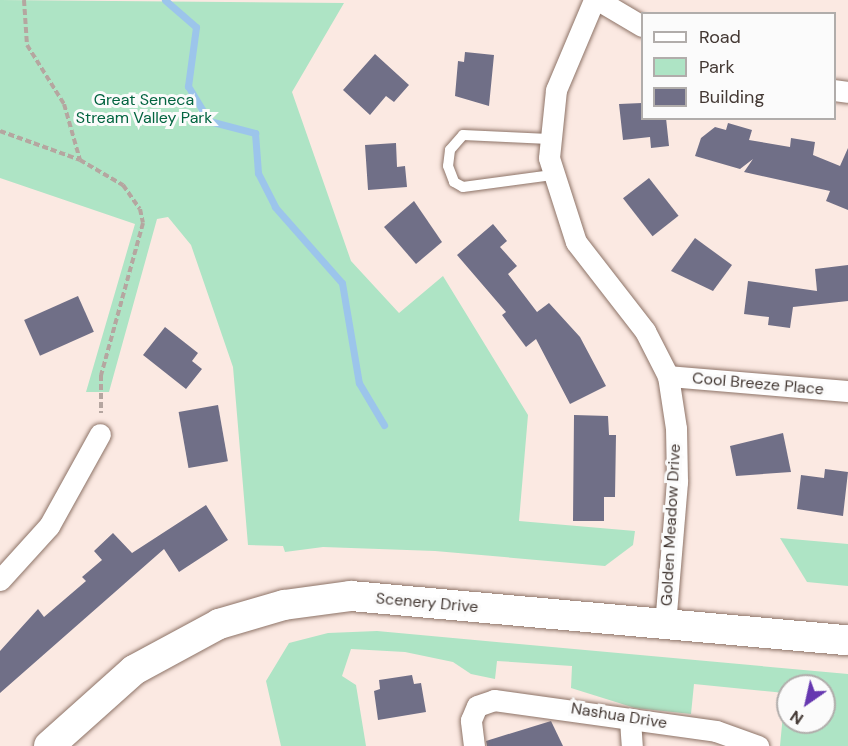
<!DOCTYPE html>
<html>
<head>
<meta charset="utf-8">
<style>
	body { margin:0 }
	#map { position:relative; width:848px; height:746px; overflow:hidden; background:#fbe9e2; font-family:"DM Sans",sans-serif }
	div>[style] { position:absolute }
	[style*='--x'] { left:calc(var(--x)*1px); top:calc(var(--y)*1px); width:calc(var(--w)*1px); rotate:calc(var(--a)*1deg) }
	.green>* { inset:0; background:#aee4c5 }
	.stream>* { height:7px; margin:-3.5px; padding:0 3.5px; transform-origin:3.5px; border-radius:3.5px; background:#9cc5eb }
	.building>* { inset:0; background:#706f87; transform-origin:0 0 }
	.path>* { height:4px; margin-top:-2px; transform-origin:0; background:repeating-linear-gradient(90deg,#b5a6a0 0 6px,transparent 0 9px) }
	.roads { filter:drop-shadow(0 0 2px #8d7367) drop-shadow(0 0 2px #8d7367) }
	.lane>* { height:10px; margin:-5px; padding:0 5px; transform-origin:5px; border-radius:5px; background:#fff }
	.street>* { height:21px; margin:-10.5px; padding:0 10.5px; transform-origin:10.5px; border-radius:10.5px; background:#fff }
	.secondary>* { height:30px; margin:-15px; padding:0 15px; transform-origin:15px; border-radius:15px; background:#fff }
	span { translate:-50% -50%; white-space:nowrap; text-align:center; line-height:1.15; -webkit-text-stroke:6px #fbfbfb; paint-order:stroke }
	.park-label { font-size:16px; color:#036440 }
	.street-label { font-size:16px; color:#433833 }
	.legend { position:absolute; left:641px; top:12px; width:195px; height:108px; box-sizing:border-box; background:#fbfbfb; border:2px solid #b1adab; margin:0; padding:8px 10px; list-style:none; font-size:18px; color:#433833 }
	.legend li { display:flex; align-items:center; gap:12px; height:30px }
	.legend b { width:30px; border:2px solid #b1adab }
	.north { position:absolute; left:776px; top:674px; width:60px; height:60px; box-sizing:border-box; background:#fbfbfb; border:2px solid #b1adab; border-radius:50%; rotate:214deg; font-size:16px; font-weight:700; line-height:24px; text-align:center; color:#433833 }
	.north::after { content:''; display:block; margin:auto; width:21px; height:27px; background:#6638b0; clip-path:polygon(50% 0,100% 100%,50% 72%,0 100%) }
</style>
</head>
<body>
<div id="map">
	<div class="green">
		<div style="clip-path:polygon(0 0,344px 3px,292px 92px,351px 261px,399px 313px,443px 276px,528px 415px,519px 521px,635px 531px,633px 545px,605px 566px,435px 551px,323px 547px,285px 552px,283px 546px,248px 545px,233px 367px,191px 245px,168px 217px,157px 219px,109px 392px,86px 392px,135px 224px,0 178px)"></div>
		<div style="clip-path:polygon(780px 538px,848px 544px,848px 586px,807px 582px)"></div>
		<div style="clip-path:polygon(evenodd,377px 631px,848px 674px,848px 746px,780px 746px,785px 693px,694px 684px,691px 714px,635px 708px,571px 688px,572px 666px,497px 661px,495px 679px,471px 674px,453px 662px,405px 652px,351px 649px,342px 676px,356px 685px,366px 746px,281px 746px,266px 681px,289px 643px,328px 633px,377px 631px,788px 686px,824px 686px,824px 722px,788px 722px,788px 686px)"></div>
	</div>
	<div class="stream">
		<div style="--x:165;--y:0;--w:41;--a:41.1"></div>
		<div style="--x:196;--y:27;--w:60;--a:97.7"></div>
		<div style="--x:188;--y:86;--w:41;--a:59"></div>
		<div style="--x:209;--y:121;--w:48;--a:14.6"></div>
		<div style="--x:255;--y:133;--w:40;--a:85.7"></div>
		<div style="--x:258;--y:173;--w:38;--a:63"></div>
		<div style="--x:275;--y:207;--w:101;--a:48.6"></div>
		<div style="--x:342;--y:283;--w:101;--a:80.4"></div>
		<div style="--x:359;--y:383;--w:49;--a:59.2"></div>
	</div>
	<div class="building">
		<div style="clip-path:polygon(465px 52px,494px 55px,489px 106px,455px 96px,458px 61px,464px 62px)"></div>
		<div style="clip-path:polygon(375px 54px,409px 85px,394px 102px,386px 96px,370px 115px,343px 90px)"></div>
		<div style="clip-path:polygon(642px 103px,642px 118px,666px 118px,669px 146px,651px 148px,650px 137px,623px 140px,619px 104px)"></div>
		<div style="clip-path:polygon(728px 123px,752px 130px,749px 140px,790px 147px,791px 138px,815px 142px,813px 155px,840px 166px,848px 148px,848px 210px,826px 201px,830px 191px,744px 172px,753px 159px,740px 169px,695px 156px,701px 138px,715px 127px,726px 130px)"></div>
		<div style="clip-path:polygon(396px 143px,397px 167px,405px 166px,407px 187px,368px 190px,365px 145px)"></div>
		<div style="left:649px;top:178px;width:48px;height:33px;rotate:52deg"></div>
		<div style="clip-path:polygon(414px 201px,442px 242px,416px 264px,384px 227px)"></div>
		<div style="clip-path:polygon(493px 224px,507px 241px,500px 247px,517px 266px,508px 274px,537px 312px,549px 303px,580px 337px,606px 386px,570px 404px,536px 339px,526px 347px,502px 315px,506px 312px,457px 255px)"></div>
		<div style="clip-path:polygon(695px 238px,732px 265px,713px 291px,671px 271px)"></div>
		<div style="clip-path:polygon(848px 265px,848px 301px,793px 307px,790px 328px,768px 325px,769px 317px,744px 314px,748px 281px,817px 291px,815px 269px)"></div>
		<div style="left:78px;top:296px;width:39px;height:59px;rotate:66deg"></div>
		<div style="clip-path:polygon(165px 327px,198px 353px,192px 361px,202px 369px,186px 389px,143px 355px)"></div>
		<div style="left:218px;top:405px;width:57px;height:40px;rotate:80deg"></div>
		<div style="clip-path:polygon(574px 415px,608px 416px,609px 435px,616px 435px,615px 497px,604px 497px,604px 521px,573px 521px)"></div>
		<div style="clip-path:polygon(783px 433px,791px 472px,736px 476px,730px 446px)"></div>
		<div style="clip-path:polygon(825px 469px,848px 472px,843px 516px,797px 509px,801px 475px,824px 478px)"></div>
		<div style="clip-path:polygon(206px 505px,228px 540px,179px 572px,164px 549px,0 693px,0 651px,38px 609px,44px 617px,86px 581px,82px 577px,102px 560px,94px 551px,113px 533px,132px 553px)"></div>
		<div style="clip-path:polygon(412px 675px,414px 684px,421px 683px,426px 712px,378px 720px,374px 691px,380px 689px,379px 680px)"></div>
		<div style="clip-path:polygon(551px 721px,563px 746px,487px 746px,486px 741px)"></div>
	</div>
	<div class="path">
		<div style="--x:24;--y:0;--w:45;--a:86.2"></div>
		<div style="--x:27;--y:45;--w:70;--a:57.9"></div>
		<div style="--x:64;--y:104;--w:58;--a:74.1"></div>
		<div style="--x:80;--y:160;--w:50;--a:30.2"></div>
		<div style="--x:123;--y:185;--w:29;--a:55"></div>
		<div style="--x:140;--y:209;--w:14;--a:78"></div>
		<div style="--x:143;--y:223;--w:158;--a:105.4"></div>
		<div style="--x:101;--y:375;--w:38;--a:90"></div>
		<div style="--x:0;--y:131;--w:85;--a:19.9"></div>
	</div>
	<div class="roads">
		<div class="lane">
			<div style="--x:549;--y:139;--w:86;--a:-177.3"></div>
			<div style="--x:463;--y:135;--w:20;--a:131"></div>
			<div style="--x:450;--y:150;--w:16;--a:97"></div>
			<div style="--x:448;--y:166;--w:17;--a:69"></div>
			<div style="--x:454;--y:182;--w:10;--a:29"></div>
			<div style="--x:463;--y:187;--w:90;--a:-7.7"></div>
		</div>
		<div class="street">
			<div style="--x:594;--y:0;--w:98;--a:112.9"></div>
			<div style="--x:556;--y:90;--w:68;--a:95.9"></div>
			<div style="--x:549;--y:158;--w:88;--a:72.2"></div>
			<div style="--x:576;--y:242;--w:113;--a:52.2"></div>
			<div style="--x:645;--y:331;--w:51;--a:62.9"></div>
			<div style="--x:668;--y:376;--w:53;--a:81.3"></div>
			<div style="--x:676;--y:428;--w:54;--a:88.9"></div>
			<div style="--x:677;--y:482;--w:143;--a:94.8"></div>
			<div style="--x:598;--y:0;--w:51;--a:30.6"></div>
			<div style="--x:834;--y:90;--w:14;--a:8"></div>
			<div style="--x:668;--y:376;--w:181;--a:4.8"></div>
			<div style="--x:0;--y:580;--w:73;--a:-47.8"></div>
			<div style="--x:49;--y:526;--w:105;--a:-61"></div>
			<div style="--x:630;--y:720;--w:26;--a:86"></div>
			<div style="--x:474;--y:746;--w:26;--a:-97"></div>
			<div style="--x:471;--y:720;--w:15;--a:-67"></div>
			<div style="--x:477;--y:706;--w:18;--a:-19"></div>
			<div style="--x:494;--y:700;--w:224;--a:7.9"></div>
			<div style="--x:716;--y:731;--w:45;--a:19.7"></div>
		</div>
		<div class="secondary">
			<div style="--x:49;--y:746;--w:114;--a:-41.8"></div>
			<div style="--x:134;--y:670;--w:97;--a:-28.4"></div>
			<div style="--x:219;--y:624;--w:68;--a:-16.3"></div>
			<div style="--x:284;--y:605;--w:68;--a:-7.7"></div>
			<div style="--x:351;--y:596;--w:499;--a:5.1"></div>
		</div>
	</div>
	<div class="park-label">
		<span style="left:144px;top:109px">Great Seneca<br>Stream Valley Park</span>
	</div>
	<div class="street-label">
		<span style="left:758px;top:384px;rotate:5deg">Cool Breeze Place</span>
		<span style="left:671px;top:525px;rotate:-87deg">Golden Meadow Drive</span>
		<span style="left:427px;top:603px;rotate:5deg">Scenery Drive</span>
		<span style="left:619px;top:716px;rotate:9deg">Nashua Drive</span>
	</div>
	<ul class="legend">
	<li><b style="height:8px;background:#fff"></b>Road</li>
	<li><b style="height:16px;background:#aee4c5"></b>Park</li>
	<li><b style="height:16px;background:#706f87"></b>Building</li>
	</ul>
	<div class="north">N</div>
</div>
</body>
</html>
